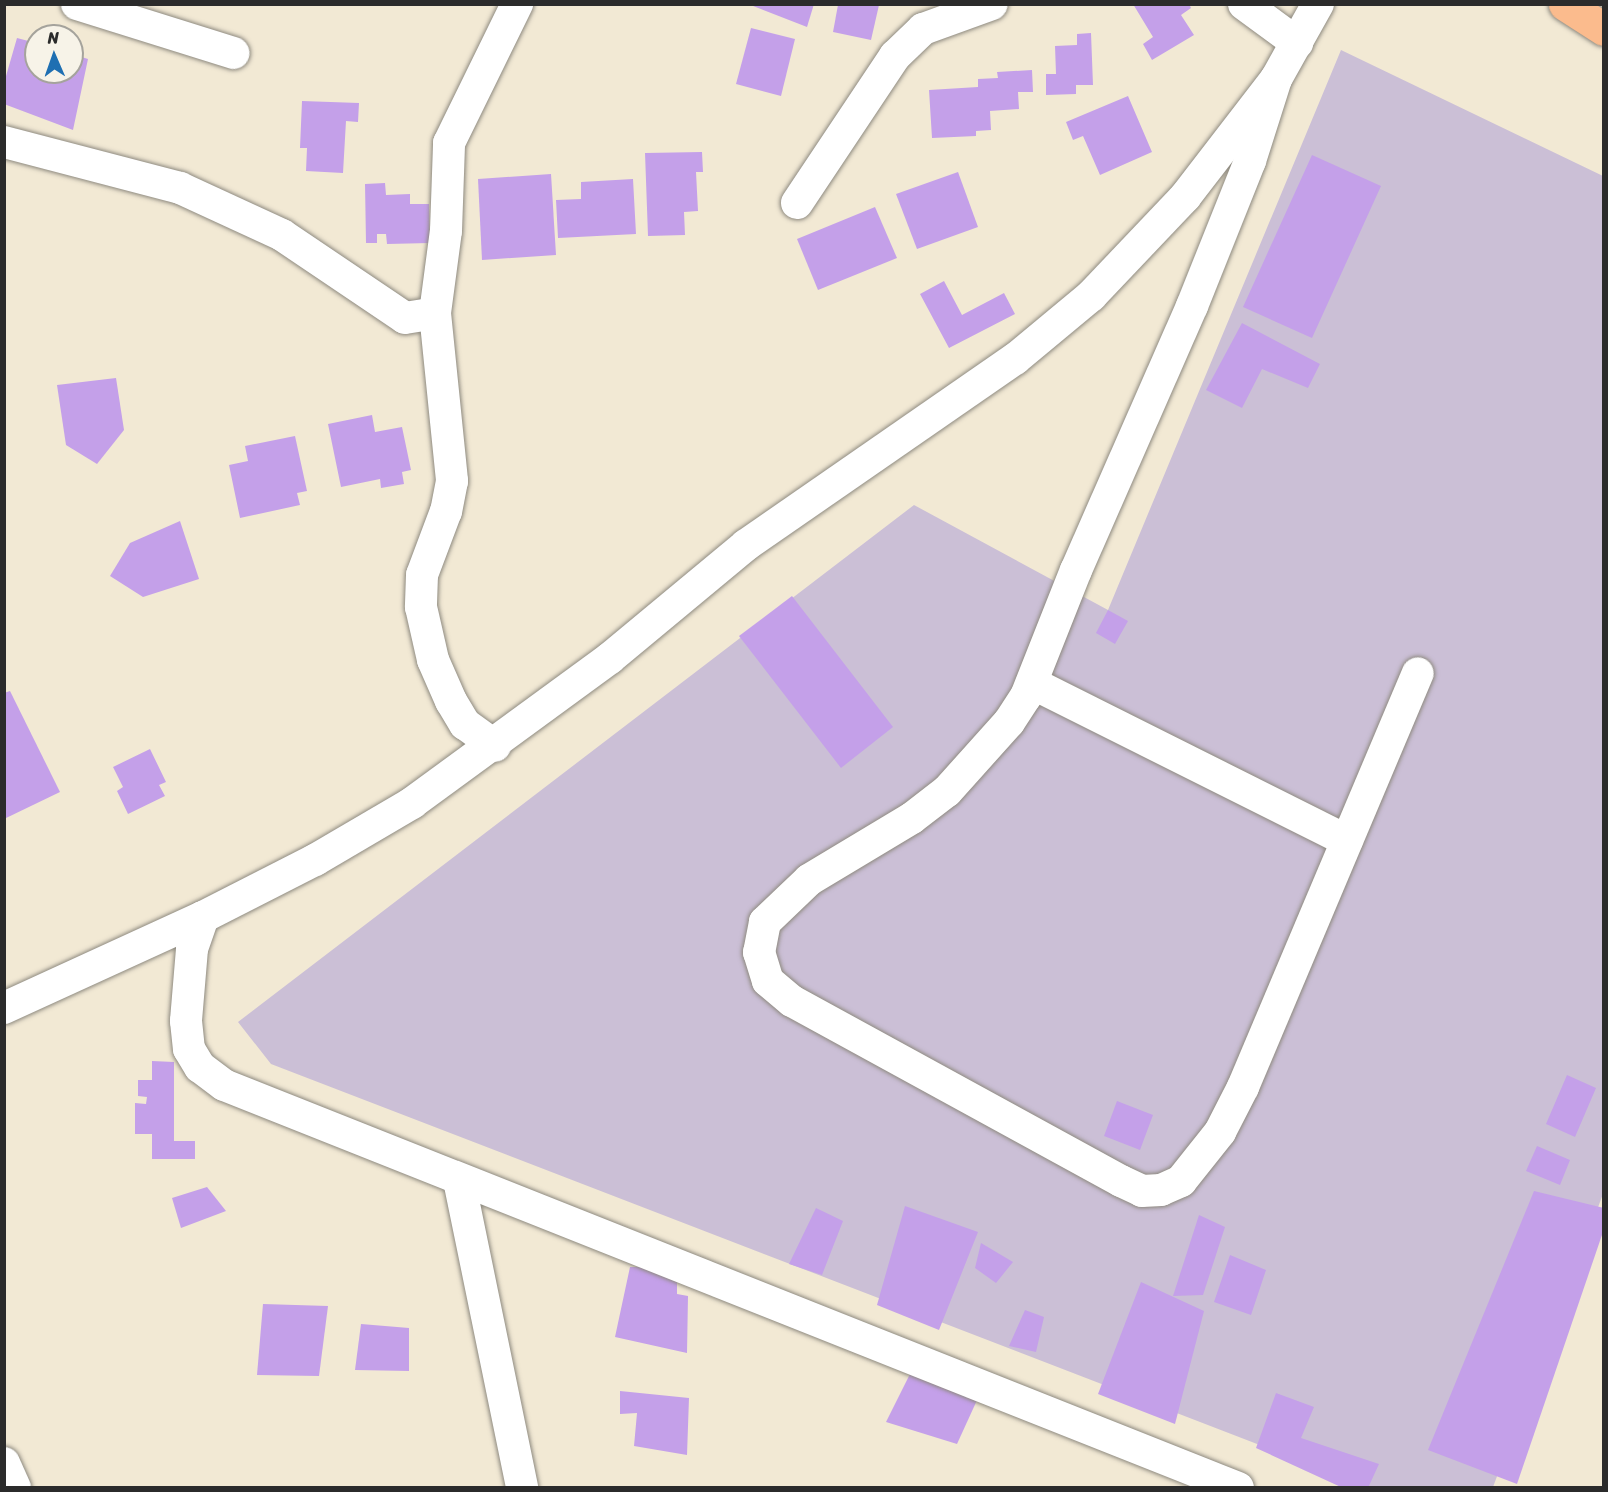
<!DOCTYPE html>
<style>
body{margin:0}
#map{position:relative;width:1608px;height:1492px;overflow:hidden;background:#f2e9d4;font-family:Sriracha,sans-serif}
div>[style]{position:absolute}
.industrial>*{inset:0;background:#cbbfd6}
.building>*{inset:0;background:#c4a0e9}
.roads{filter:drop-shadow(0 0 2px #8e8a80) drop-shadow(0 0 2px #8e8a80)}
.minor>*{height:32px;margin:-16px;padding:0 16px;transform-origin:16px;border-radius:16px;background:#fff}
.major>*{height:33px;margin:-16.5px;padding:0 16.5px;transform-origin:16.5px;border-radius:16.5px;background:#fbbb8d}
span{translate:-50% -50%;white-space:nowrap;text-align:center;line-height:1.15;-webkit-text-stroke:4.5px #f7f3e8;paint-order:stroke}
.frame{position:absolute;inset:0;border:6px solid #2b2b2b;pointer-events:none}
.north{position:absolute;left:24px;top:24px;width:60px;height:60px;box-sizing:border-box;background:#f7f3e8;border:2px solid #a5a39c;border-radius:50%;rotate:358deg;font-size:16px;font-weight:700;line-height:24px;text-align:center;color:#2b2b2b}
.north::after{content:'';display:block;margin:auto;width:21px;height:27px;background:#1f6fb2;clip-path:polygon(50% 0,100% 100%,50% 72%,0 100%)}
</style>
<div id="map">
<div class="industrial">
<div style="clip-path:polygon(1341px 50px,1603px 176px,1603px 1194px,1493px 1487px,1369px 1487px,271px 1064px,238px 1022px,914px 505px,1108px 610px)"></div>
</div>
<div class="building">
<div style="clip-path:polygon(748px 4px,814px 4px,807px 27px)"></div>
<div style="clip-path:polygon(1133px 4px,1189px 4px,1191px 8px,1181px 15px,1194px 35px,1152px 60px,1143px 44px,1153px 37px)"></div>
<div style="clip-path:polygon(838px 5px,879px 5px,871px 40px,833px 32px)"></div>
<div style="clip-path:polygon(751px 28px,795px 39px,781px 96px,736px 84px)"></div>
<div style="clip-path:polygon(1091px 33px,1093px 85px,1076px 85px,1076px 94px,1046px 95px,1046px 74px,1056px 74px,1055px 46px,1077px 45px,1077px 34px)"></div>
<div style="clip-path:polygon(17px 38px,36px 43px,36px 72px,72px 72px,72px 54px,88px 59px,73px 130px,4px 104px,4px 83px)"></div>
<div style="clip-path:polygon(1032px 70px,1033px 92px,1018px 92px,1019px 109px,990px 111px,991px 130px,976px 131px,976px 136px,932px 138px,929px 90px,978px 87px,978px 79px,998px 78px,997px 72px)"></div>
<div style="clip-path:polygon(1128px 96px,1152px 152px,1100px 175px,1083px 136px,1073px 140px,1066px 122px)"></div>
<div style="clip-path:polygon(302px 101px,359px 103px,358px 122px,346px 121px,343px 173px,306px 171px,307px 148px,300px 148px)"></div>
<div style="clip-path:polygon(702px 152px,703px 172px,696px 172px,698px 211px,684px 212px,685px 235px,648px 236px,645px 153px)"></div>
<div style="clip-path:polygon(1312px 155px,1381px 186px,1312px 338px,1243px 307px)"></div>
<div style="clip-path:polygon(958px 172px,978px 227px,917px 249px,896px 194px)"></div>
<div style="clip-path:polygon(551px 174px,556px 255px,482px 260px,478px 179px)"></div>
<div style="clip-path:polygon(633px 179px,636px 234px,558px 238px,556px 200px,581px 199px,581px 182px)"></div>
<div style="clip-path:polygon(385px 183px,386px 195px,410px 194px,410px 204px,429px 204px,430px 243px,387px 244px,386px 234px,377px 234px,377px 243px,366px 243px,365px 184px)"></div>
<div style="clip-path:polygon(875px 207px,897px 258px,818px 290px,797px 239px)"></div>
<div style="clip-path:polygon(944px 281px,962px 315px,1004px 293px,1015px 314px,949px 348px,920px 294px)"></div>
<div style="clip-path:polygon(1242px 323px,1320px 364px,1308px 388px,1262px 369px,1242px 408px,1206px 390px)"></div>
<div style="clip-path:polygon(116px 378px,124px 430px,97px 464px,66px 445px,57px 385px)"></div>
<div style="clip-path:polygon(372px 415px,375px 432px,402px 427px,411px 470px,402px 472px,404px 484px,381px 488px,380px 479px,341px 487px,328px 424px)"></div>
<div style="clip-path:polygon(295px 436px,307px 491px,297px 493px,300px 505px,240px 518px,229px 465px,248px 461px,245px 446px)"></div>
<div style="clip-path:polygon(180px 521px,199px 579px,143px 597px,110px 576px,130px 543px)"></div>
<div style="clip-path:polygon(792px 596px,893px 727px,841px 768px,739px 636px)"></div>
<div style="clip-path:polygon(1108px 610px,1128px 621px,1115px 644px,1096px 633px)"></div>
<div style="clip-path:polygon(10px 691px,60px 792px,4px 819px,4px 693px)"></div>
<div style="clip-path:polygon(150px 749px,166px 782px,159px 785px,165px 796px,128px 814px,117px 791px,123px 787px,113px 767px)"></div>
<div style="clip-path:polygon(152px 1061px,174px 1062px,174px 1141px,195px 1141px,195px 1159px,152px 1159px,152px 1134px,135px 1134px,135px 1103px,146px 1104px,147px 1097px,138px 1096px,138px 1080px,152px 1080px)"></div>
<div style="clip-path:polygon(1567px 1075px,1596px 1088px,1575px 1137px,1546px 1124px)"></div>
<div style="clip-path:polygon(1117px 1101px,1153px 1115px,1140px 1150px,1104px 1136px)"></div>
<div style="clip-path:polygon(1537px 1146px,1570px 1160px,1560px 1185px,1526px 1171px)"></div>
<div style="clip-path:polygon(207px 1187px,226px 1211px,181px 1228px,172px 1198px)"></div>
<div style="clip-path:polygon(1534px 1191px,1604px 1208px,1604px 1229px,1517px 1484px,1428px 1450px)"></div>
<div style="clip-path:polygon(905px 1206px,978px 1232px,939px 1330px,877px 1305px)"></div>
<div style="clip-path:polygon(816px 1208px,843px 1221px,822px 1275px,789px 1264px)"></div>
<div style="clip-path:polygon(1199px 1215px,1225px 1227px,1203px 1295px,1173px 1296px)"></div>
<div style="clip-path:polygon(981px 1243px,1013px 1262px,996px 1283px,975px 1268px)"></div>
<div style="clip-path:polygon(1230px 1255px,1266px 1270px,1251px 1315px,1214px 1302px)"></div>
<div style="clip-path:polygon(630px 1267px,677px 1267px,677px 1294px,688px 1296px,687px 1353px,615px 1337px)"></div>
<div style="clip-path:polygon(1141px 1282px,1204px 1311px,1175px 1424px,1098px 1394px)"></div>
<div style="clip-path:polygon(263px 1304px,328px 1306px,319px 1376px,257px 1375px)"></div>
<div style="clip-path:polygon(1025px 1310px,1044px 1317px,1036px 1352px,1009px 1346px)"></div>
<div style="clip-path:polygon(361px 1324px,409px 1328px,409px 1371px,355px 1370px)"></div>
<div style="clip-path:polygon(912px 1370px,978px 1398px,957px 1444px,886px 1422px)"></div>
<div style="clip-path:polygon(620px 1391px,689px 1398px,687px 1455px,634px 1446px,637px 1413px,620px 1414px)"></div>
<div style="clip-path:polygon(1276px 1393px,1314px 1407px,1301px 1438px,1379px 1464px,1368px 1488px,1343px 1488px,1256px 1448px)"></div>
</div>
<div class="roads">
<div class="minor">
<div style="left:77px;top:4px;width:164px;rotate:17.4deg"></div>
<div style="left:1244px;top:4px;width:66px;rotate:36.3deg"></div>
<div style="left:1276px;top:79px;width:86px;rotate:107.6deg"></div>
<div style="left:1250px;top:161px;width:156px;rotate:111.8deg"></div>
<div style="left:1192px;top:306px;width:288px;rotate:113.7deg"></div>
<div style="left:1076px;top:570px;width:136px;rotate:111.6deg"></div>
<div style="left:1026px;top:696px;width:31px;rotate:123deg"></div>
<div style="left:1009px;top:722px;width:93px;rotate:131.9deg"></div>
<div style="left:947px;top:791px;width:44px;rotate:142.4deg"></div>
<div style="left:912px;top:818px;width:120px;rotate:149deg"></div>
<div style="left:809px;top:880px;width:61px;rotate:136.3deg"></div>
<div style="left:765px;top:922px;width:31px;rotate:101deg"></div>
<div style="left:759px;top:952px;width:30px;rotate:73deg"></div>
<div style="left:768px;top:981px;width:31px;rotate:40deg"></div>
<div style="left:792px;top:1001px;width:375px;rotate:28.7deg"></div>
<div style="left:1121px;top:1181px;width:23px;rotate:25deg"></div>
<div style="left:1142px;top:1191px;width:19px;rotate:-3deg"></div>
<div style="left:1161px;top:1190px;width:22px;rotate:-24deg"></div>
<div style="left:1181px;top:1181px;width:63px;rotate:-51.5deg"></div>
<div style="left:1220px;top:1132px;width:51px;rotate:-62.9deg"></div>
<div style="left:1243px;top:1087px;width:449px;rotate:-67.1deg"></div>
<div style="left:4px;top:142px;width:182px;rotate:14.6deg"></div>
<div style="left:180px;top:188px;width:112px;rotate:24.7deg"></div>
<div style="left:282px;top:235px;width:148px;rotate:34deg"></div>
<div style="left:405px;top:318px;width:30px;rotate:-9deg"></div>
<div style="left:435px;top:313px;width:83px;rotate:-82.4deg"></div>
<div style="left:446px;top:231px;width:88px;rotate:-88deg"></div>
<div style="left:449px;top:143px;width:155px;rotate:-63.9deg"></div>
<div style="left:797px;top:203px;width:177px;rotate:-56.3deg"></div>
<div style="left:895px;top:56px;width:39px;rotate:-44deg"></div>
<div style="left:923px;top:29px;width:73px;rotate:-19.9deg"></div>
<div style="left:435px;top:313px;width:169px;rotate:84.2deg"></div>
<div style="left:452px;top:481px;width:31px;rotate:101deg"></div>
<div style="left:446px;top:511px;width:68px;rotate:110.6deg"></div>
<div style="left:422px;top:575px;width:32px;rotate:92deg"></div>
<div style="left:421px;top:607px;width:54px;rotate:77.2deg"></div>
<div style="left:433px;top:660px;width:45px;rotate:66.3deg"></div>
<div style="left:451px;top:701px;width:27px;rotate:59deg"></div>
<div style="left:465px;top:724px;width:37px;rotate:36deg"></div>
<div style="left:1032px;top:683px;width:352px;rotate:26.6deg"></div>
<div style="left:203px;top:917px;width:34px;rotate:109deg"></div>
<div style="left:192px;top:949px;width:72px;rotate:94.8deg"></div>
<div style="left:186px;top:1021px;width:28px;rotate:84deg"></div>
<div style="left:189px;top:1049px;width:21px;rotate:59deg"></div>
<div style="left:200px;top:1067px;width:30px;rotate:37deg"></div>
<div style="left:224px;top:1085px;width:1091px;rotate:21.67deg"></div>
<div style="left:4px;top:1008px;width:219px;rotate:-24.6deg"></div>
<div style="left:203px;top:917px;width:126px;rotate:-27deg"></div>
<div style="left:315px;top:860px;width:113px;rotate:-30.4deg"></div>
<div style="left:412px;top:803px;width:245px;rotate:-36.2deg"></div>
<div style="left:610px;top:658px;width:177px;rotate:-39.7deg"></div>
<div style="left:746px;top:545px;width:327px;rotate:-34.7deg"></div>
<div style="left:1015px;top:359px;width:99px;rotate:-39.7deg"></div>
<div style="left:1091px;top:296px;width:137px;rotate:-46.5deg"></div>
<div style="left:1185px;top:197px;width:149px;rotate:-52.4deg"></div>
<div style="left:1276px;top:79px;width:86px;rotate:-60.8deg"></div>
<div style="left:459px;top:1180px;width:314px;rotate:78.4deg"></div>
<div style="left:4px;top:1463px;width:27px;rotate:66deg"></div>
</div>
<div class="major">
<div style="left:1565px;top:4px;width:46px;rotate:32.7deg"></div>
</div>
</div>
<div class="frame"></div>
<div class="north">N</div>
</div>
